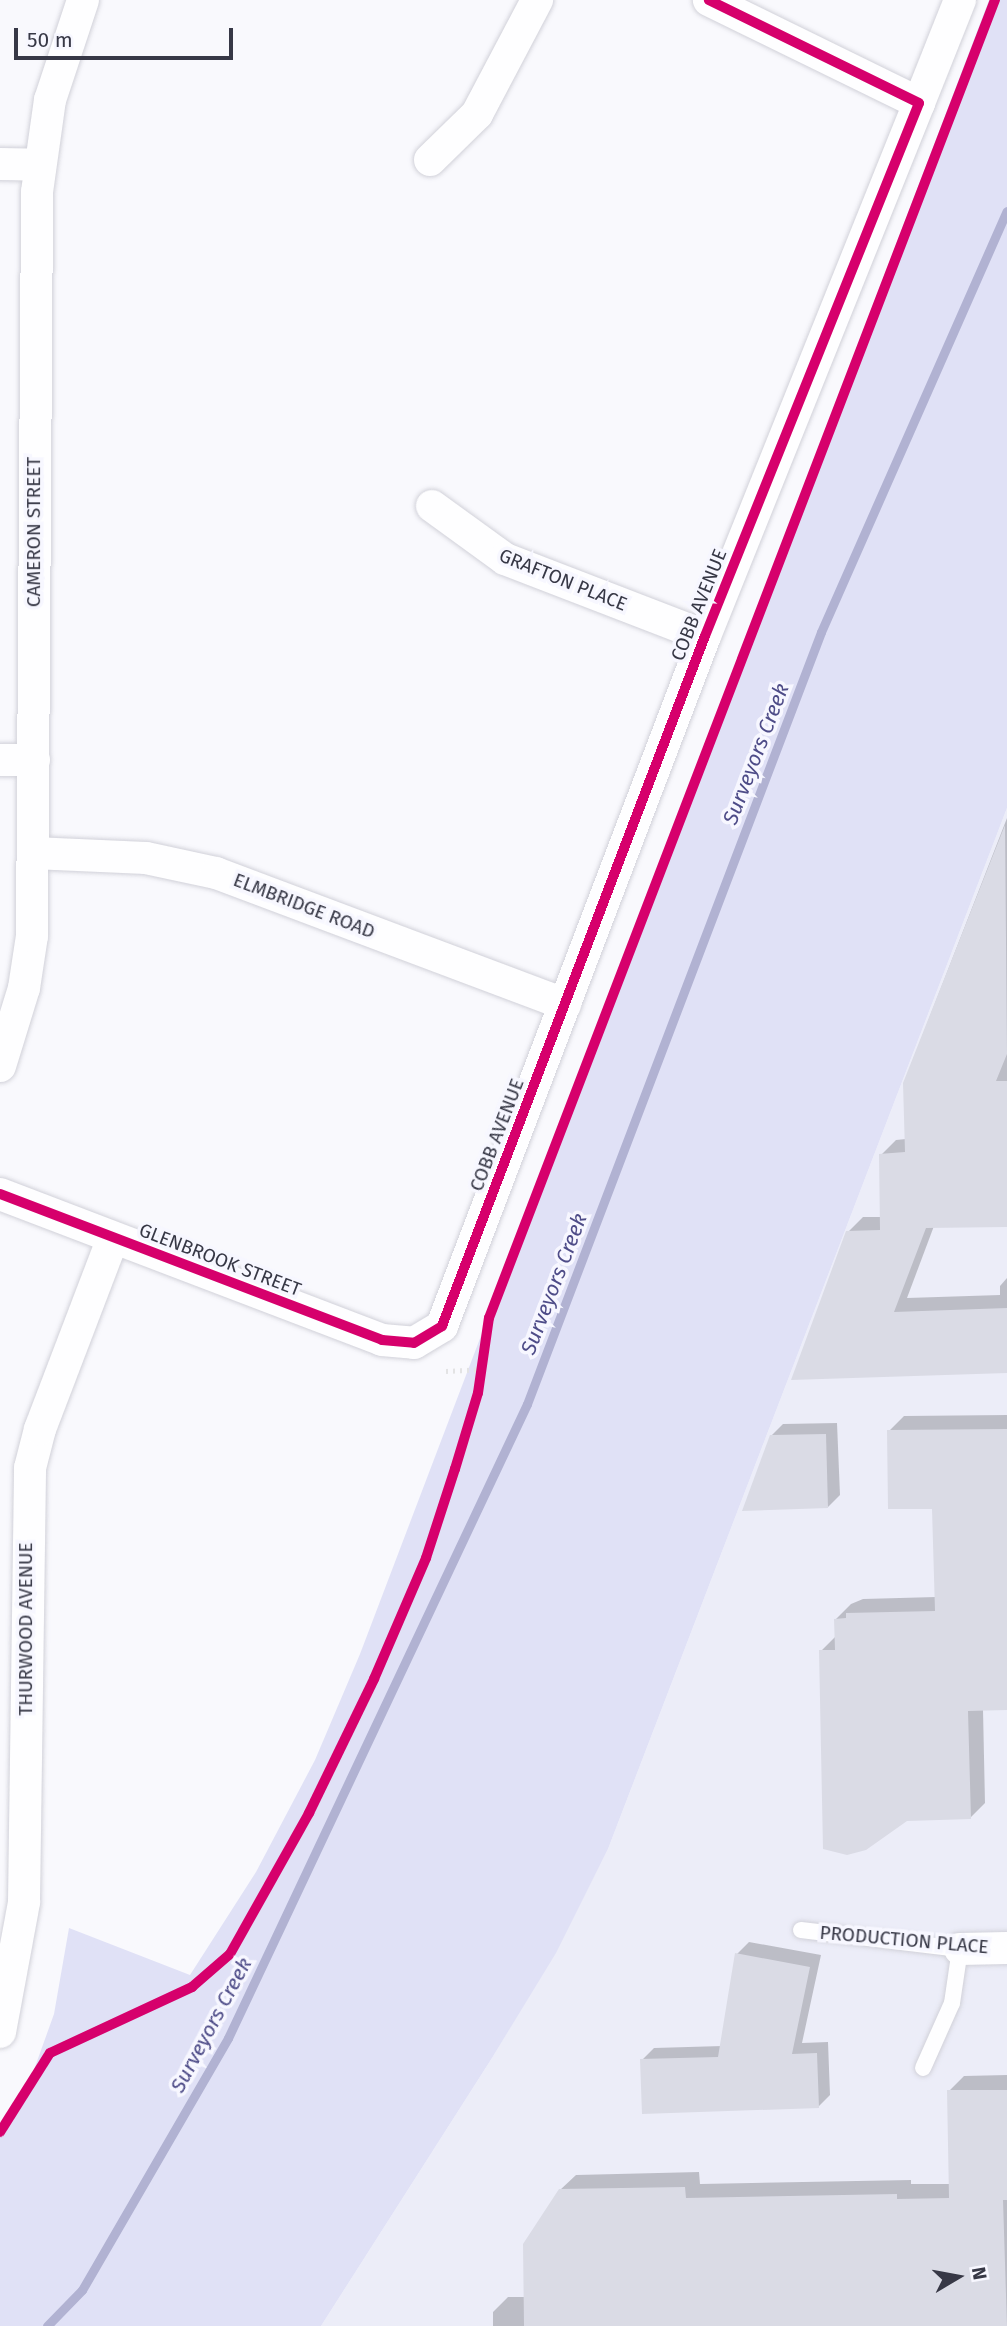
<!DOCTYPE html>
<style>
body{margin:0}
#map{position:relative;width:1007px;height:2326px;overflow:hidden;background:#f9f9fd;font-family:"Fira Sans",sans-serif}
div>[style]{position:absolute}
.built>*{inset:0;background:#ecedf8}
.green>*{inset:0;background:#e0e1f6}
.shadow>*{inset:0;background:#0003}
.stream>*{height:9px;margin:-4.5px;padding:0 4.5px;transform-origin:4.5px;border-radius:4.5px;background:#b1b2d2}
.building>*{inset:0;background:#dadbe5}
.path>*{height:4.5px;margin-top:-2.25px;transform-origin:0;background:repeating-linear-gradient(90deg,#e3e3e4 0 2px,transparent 0 7px)}
.roads{filter:drop-shadow(0 0 2px #d1d1d9) drop-shadow(0 0 2px #d1d1d9)}
.service>*{height:16px;margin:-8px;padding:0 8px;transform-origin:8px;border-radius:8px;background:#fefeff}
.minor>*{height:32px;margin:-16px;padding:0 16px;transform-origin:16px;border-radius:16px;background:#fefeff}
.cycleway>*{height:10px;margin:-5px;padding:0 5px;transform-origin:5px;border-radius:5px;background:#d6006c}
span{translate:-50% -50%;white-space:nowrap;text-align:center;line-height:1.15;-webkit-text-stroke:7px #f7f7ff;paint-order:stroke}
.street-label{font-size:19px;color:#373846}
.water-label{font-size:21px;color:#4e4c88;font-style:italic}
.north{position:absolute;left:923px;top:2242px;width:70px;height:70px;-webkit-text-stroke:5px #f7f7ff;paint-order:stroke;rotate:80deg;font-size:19px;font-weight:700;line-height:28px;text-align:center;color:#373846}
.north::after{content:'';display:block;margin:auto;width:24px;height:32px;background:#373846;clip-path:polygon(50% 0,100% 100%,50% 72%,0 100%)}
.scale{position:absolute;left:14px;top:28px;width:219px;height:32px;box-sizing:border-box;border:4px solid #373846;border-top:0;padding-left:9px;font-size:21px;line-height:24px;white-space:nowrap;color:#373846;-webkit-text-stroke:5px #f7f7ff;paint-order:stroke}
</style>
<div id="map">
<div class="built">
<div style="clip-path:polygon(1007px 808px,1007px 2326px,321px 2326px,492px 2058px,555px 1953px,608px 1849px)"></div>
</div>
<div class="green">
<div style="clip-path:polygon(989px 0,1007px 0,1007px 808px,608px 1849px,556px 1953px,492px 2058px,321px 2326px,0 2326px,0 2135px,22px 2103px,54px 2014px,69px 1928px,190px 1975px,256px 1872px,315px 1760px,360px 1654px)"></div>
</div>
<div class="shadow">
<div style="clip-path:polygon(1007px 818px,1007px 1225px,934px 1226px,907px 1298px,1000px 1295px,1000px 1286px,1007px 1278px,1007px 1372px,793px 1378px,848px 1232px,863px 1217px,881px 1217px,881px 1155px,896px 1140px,906px 1139px,904px 1083px)"></div>
<div style="clip-path:polygon(1007px 1415px,1007px 1708px,983px 1709px,985px 1803px,970px 1818px,907px 1819px,821px 1651px,836px 1636px,836px 1619px,851px 1604px,863px 1599px,936px 1597px,934px 1507px,889px 1431px,904px 1416px)"></div>
<div style="clip-path:polygon(837px 1423px,840px 1495px,828px 1507px,771px 1436px,783px 1424px)"></div>
<div style="clip-path:polygon(749px 1942px,821px 1955px,802px 2043px,828px 2042px,830px 2095px,818px 2107px,642px 2060px,654px 2048px,722px 2046px,737px 1954px)"></div>
<div style="clip-path:polygon(1007px 2068px,1007px 2326px,493px 2326px,493px 2312px,508px 2297px,526px 2297px,560px 2190px,576px 2175px,699px 2172px,700px 2184px,911px 2180px,911px 2184px,951px 2184px,949px 2091px,964px 2076px,1007px 2075px)"></div>
</div>
<div class="stream">
<div style="left:47px;top:2326px;width:50px;rotate:-45.8deg"></div>
<div style="left:82px;top:2290px;width:291px;rotate:-59.9deg"></div>
<div style="left:228px;top:2038px;width:701px;rotate:-64.75deg"></div>
<div style="left:527px;top:1404px;width:826px;rotate:-69.15deg"></div>
<div style="left:821px;top:632px;width:460px;rotate:-66.2deg"></div>
</div>
<div class="building">
<div style="clip-path:polygon(1005px 825px,1007px 1054px,996px 1081px,1007px 1081px,1007px 1227px,926px 1228px,894px 1312px,1007px 1308px,1007px 1373px,791px 1380px,846px 1231px,880px 1230px,879px 1154px,905px 1152px,903px 1083px)"></div>
<div style="clip-path:polygon(1007px 1429px,1007px 1710px,968px 1711px,971px 1819px,907px 1821px,866px 1850px,847px 1855px,823px 1849px,819px 1650px,835px 1650px,834px 1619px,846px 1618px,846px 1613px,935px 1611px,932px 1509px,888px 1509px,887px 1430px)"></div>
<div style="clip-path:polygon(826px 1434px,828px 1508px,742px 1511px,770px 1435px)"></div>
<div style="clip-path:polygon(735px 1953px,810px 1967px,792px 2054px,817px 2053px,819px 2108px,642px 2114px,640px 2059px,718px 2057px)"></div>
<div style="clip-path:polygon(947px 2090px,1007px 2090px,1007px 2200px,1003px 2200px,1007px 2326px,524px 2326px,523px 2244px,559px 2189px,685px 2187px,686px 2198px,897px 2194px,897px 2199px,949px 2198px)"></div>
</div>
<div class="path">
<div style="left:446px;top:1371px;width:35px;rotate:-3deg"></div>
</div>
<div class="roads">
<div class="service">
<div style="left:801px;top:1930px;width:160px;rotate:6.8deg"></div>
<div style="left:960px;top:1949px;width:55px;rotate:98.4deg"></div>
<div style="left:952px;top:2003px;width:71px;rotate:114deg"></div>
</div>
<div class="minor">
<div style="left:919px;top:103px;width:111px;rotate:-68.3deg"></div>
<div style="left:430px;top:160px;width:66px;rotate:-44.4deg"></div>
<div style="left:477px;top:114px;width:129px;rotate:-62.2deg"></div>
<div style="left:0;top:164px;width:39px;rotate:1deg"></div>
<div style="left:432px;top:506px;width:90px;rotate:36deg"></div>
<div style="left:505px;top:559px;width:214px;rotate:21.1deg"></div>
<div style="left:0;top:760px;width:34px"></div>
<div style="left:33px;top:853px;width:113px;rotate:2.5deg"></div>
<div style="left:146px;top:858px;width:72px;rotate:12.1deg"></div>
<div style="left:216px;top:873px;width:373px;rotate:20.6deg"></div>
<div style="left:0;top:1066px;width:82px;rotate:-72.9deg"></div>
<div style="left:24px;top:988px;width:53px;rotate:-81.3deg"></div>
<div style="left:32px;top:936px;width:744px;rotate:-89.61deg"></div>
<div style="left:37px;top:192px;width:93px;rotate:-82deg"></div>
<div style="left:50px;top:100px;width:105px;rotate:-71.7deg"></div>
<div style="left:0;top:1194px;width:409px;rotate:20.9deg"></div>
<div style="left:382px;top:1340px;width:32px;rotate:5deg"></div>
<div style="left:414px;top:1343px;width:33px;rotate:-31deg"></div>
<div style="left:442px;top:1326px;width:738px;rotate:-69.14deg"></div>
<div style="left:705px;top:636px;width:574px;rotate:-68.12deg"></div>
<div style="left:919px;top:103px;width:234px;rotate:-153.9deg"></div>
<div style="left:960px;top:1949px;width:47px;rotate:-1.2deg"></div>
<div style="left:0;top:2032px;width:132px;rotate:-79.5deg"></div>
<div style="left:24px;top:1902px;width:434px;rotate:-89.2deg"></div>
<div style="left:30px;top:1468px;width:40px;rotate:-75.6deg"></div>
<div style="left:40px;top:1429px;width:204px;rotate:-69.1deg"></div>
</div>
</div>
<div class="cycleway">
<div style="left:0;top:1194px;width:409px;rotate:20.9deg"></div>
<div style="left:382px;top:1340px;width:32px;rotate:5deg"></div>
<div style="left:414px;top:1343px;width:33px;rotate:-31deg"></div>
<div style="left:442px;top:1326px;width:738px;rotate:-69.14deg"></div>
<div style="left:705px;top:636px;width:574px;rotate:-68.12deg"></div>
<div style="left:919px;top:103px;width:234px;rotate:-153.9deg"></div>
<div style="left:0;top:2132px;width:93px;rotate:-57.7deg"></div>
<div style="left:50px;top:2053px;width:157px;rotate:-24.9deg"></div>
<div style="left:192px;top:1987px;width:50px;rotate:-41deg"></div>
<div style="left:230px;top:1954px;width:162px;rotate:-60.7deg"></div>
<div style="left:309px;top:1813px;width:149px;rotate:-64.1deg"></div>
<div style="left:374px;top:1679px;width:132px;rotate:-66.7deg"></div>
<div style="left:426px;top:1558px;width:94px;rotate:-72deg"></div>
<div style="left:455px;top:1469px;width:79px;rotate:-73.2deg"></div>
<div style="left:478px;top:1393px;width:76px;rotate:-81.7deg"></div>
<div style="left:489px;top:1318px;width:1412px;rotate:-69deg"></div>
</div>
<div class="street-label">
<span style="left:34px;top:532px;rotate:-90deg">CAMERON STREET</span>
<span style="left:563px;top:580px;rotate:22deg">GRAFTON PLACE</span>
<span style="left:699px;top:605px;rotate:-68deg">COBB AVENUE</span>
<span style="left:304px;top:906px;rotate:21deg">ELMBRIDGE ROAD</span>
<span style="left:497px;top:1135px;rotate:-69deg">COBB AVENUE</span>
<span style="left:220px;top:1260px;rotate:21deg">GLENBROOK STREET</span>
<span style="left:26px;top:1629px;rotate:-90deg">THURWOOD AVENUE</span>
<span style="left:904px;top:1940px;rotate:5deg">PRODUCTION PLACE</span>
</div>
<div class="water-label">
<span style="left:756px;top:754px;rotate:-69deg">Surveyors Creek</span>
<span style="left:554px;top:1284px;rotate:-69deg">Surveyors Creek</span>
<span style="left:211px;top:2025px;rotate:-62deg">Surveyors Creek</span>
</div>
<div class="north">N</div>
<div class="scale">50 m</div>
</div>
